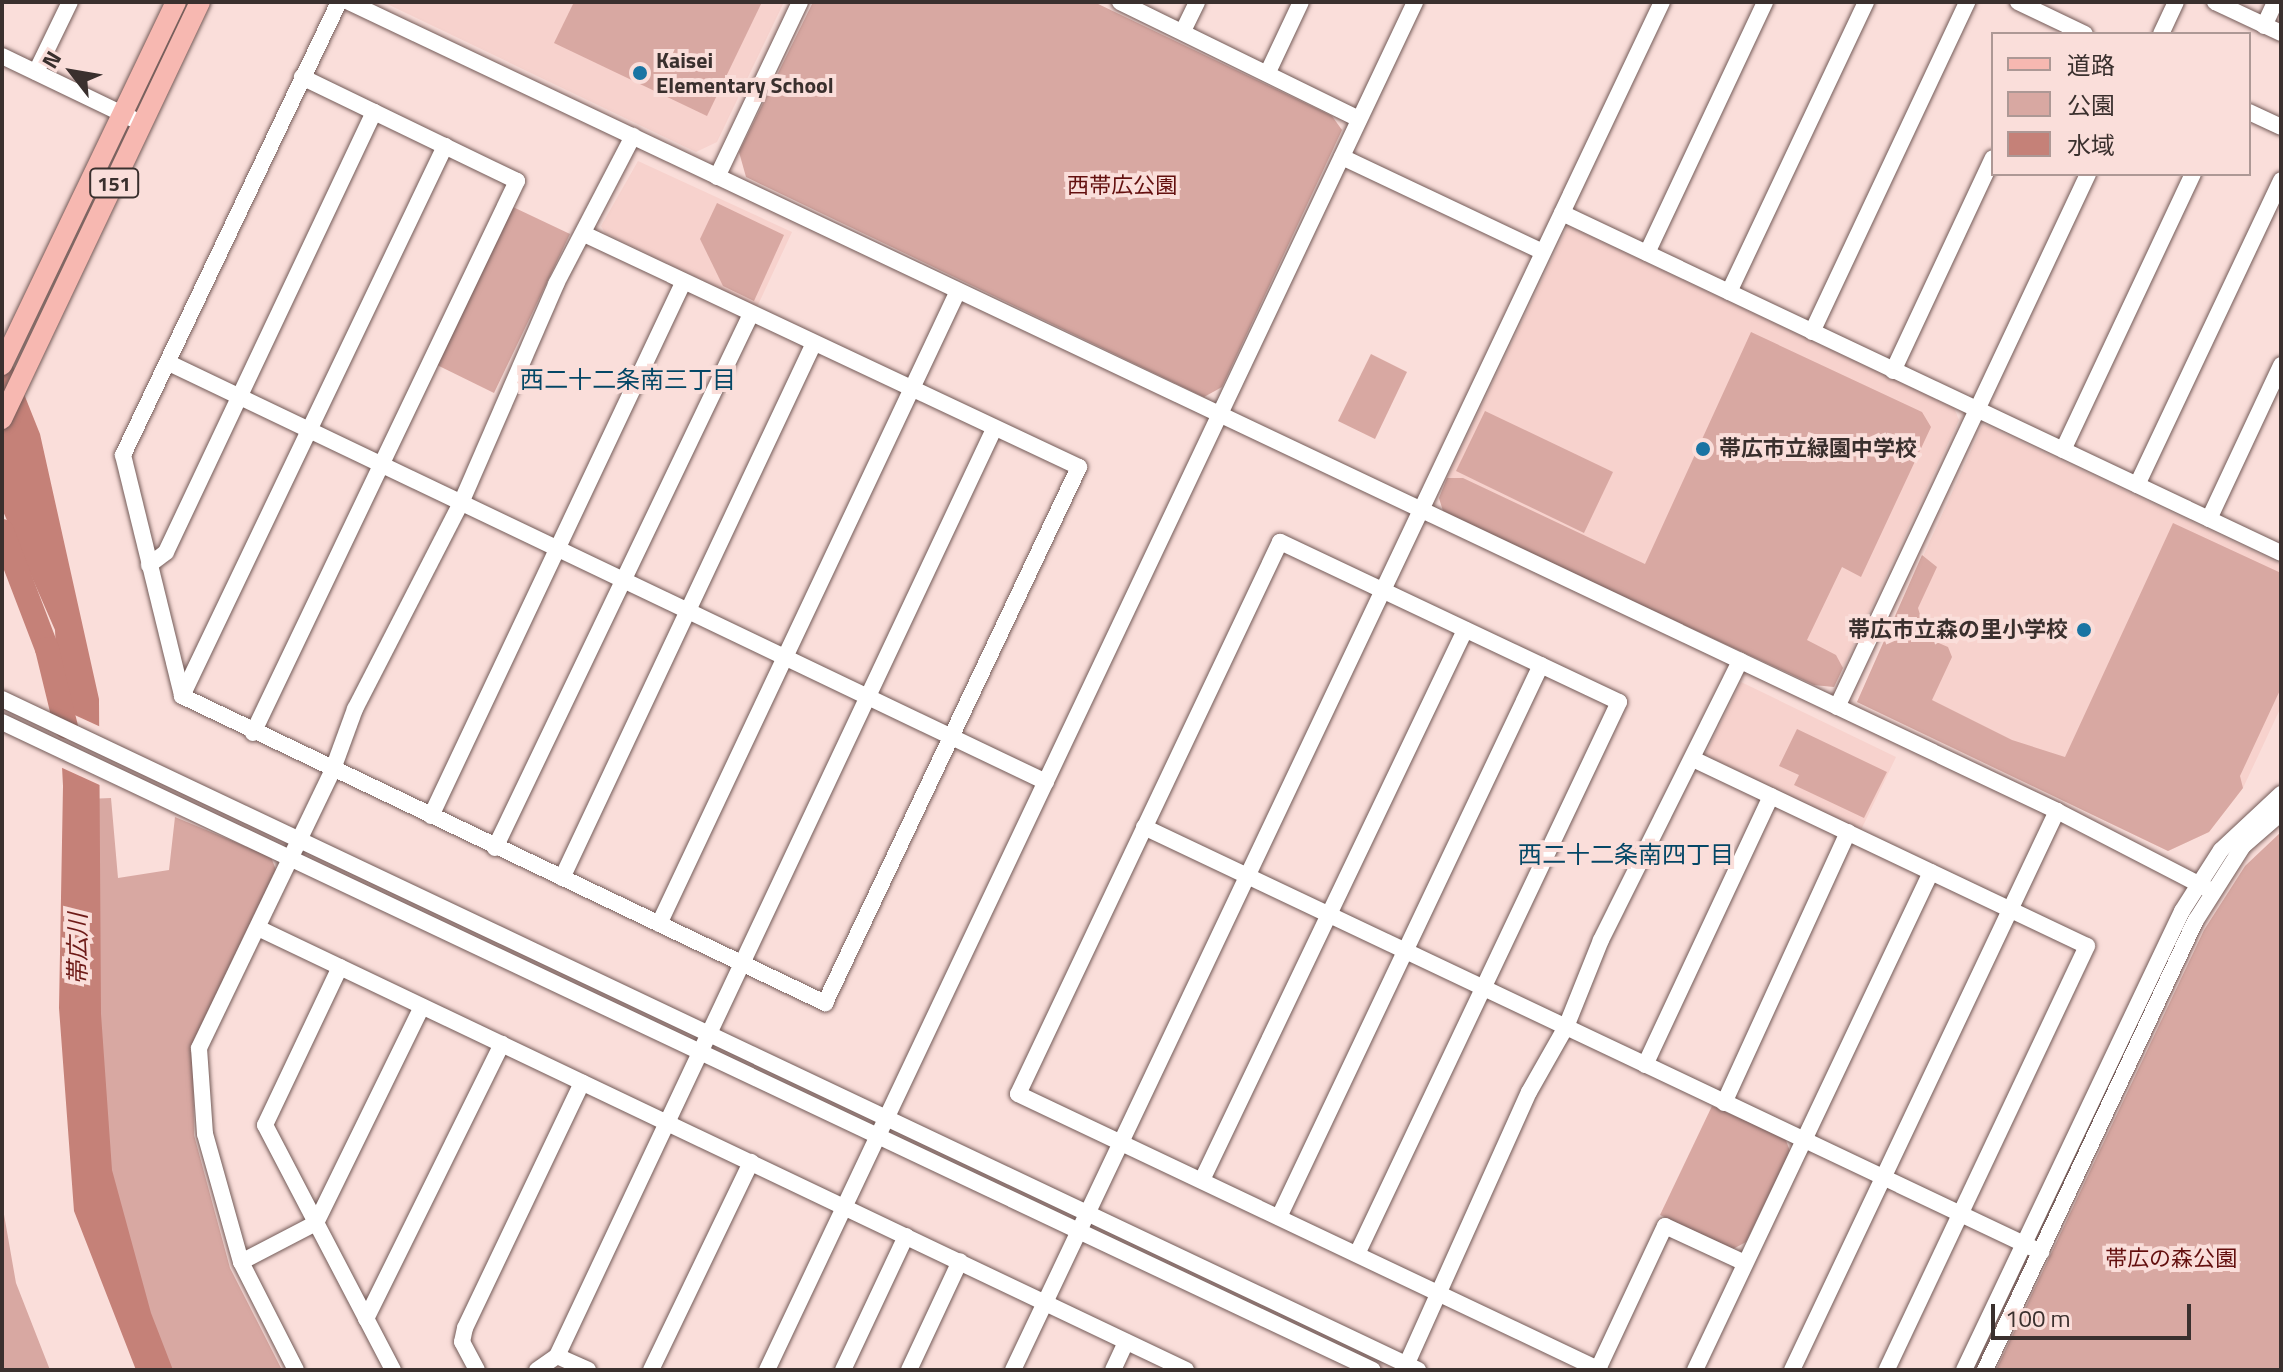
<!DOCTYPE html>
<meta charset="utf-8">
<style>
body{margin:0}
#map{position:relative;width:2283px;height:1372px;overflow:hidden;background:#fadeda;font-family:"Titillium Web","Noto Sans JP",sans-serif}
div>[style]{position:absolute}
.built>*{inset:0;background:#f7d2cd}
.green>*{inset:0;background:#d8a8a2}
.water>*{inset:0;background:#c58178}
.pier>*{inset:0;background:#fadeda}
.river>*{height:24px;margin:-12px;padding:0 12px;transform-origin:12px;border-radius:12px;background:#c58178}
.roads{filter:drop-shadow(0 0 2px #735b58) drop-shadow(0 0 2px #735b58)}
.minor>*{height:16px;margin:-8px;padding:0 8px;transform-origin:8px;border-radius:8px;background:#fff}
.major>*{height:20px;margin:-10px;padding:0 10px;transform-origin:10px;border-radius:10px;background:#f7b8b1}
.dots>*{width:22px;height:22px;translate:-50% -50%;box-sizing:border-box;border:4px solid #fadeda;border-radius:50%}
span{translate:-50% -50%;white-space:nowrap;text-align:center;line-height:1.15;-webkit-text-stroke:8px #fadeda;paint-order:stroke}
.shield-label span{padding:2px 6px;background:#fadeda;border:2px solid;border-radius:6px;-webkit-text-stroke-width:0}
.shield-label{font-size:20px;color:#3a302e;font-weight:700}
.poi-label{font-size:22px;color:#3a302e;font-weight:700}
.left{translate:0 -50%;text-align:left}
.right{translate:-100% -50%;text-align:right}
.park-label{font-size:22px;color:#630f0e}
.neighbourhood-label{font-size:24px;color:#044766}
.water-label{font-size:24px;color:#6d1a17;font-style:italic}
.frame{position:absolute;inset:0;border:4px solid #3a302e;pointer-events:none}
.legend{position:absolute;left:1991px;top:32px;width:260px;height:144px;box-sizing:border-box;background:#fadeda;border:2px solid #ad9895;margin:0;padding:10px 14px;list-style:none;font-size:24px;color:#3a302e}
.legend li{display:flex;align-items:center;gap:16px;height:40px}
.legend b{width:40px;border:2px solid #ad9895}
.north{position:absolute;left:32px;top:32px;width:80px;height:80px;-webkit-text-stroke:6px #fadeda;paint-order:stroke;rotate:301deg;font-size:22px;font-weight:700;line-height:32px;text-align:center;color:#3a302e}
.north::after{content:'';display:block;margin:auto;width:28px;height:36px;background:#3a302e;clip-path:polygon(50% 0,100% 100%,50% 72%,0 100%)}
.scale{position:absolute;left:1991px;top:1304px;width:200px;height:36px;box-sizing:border-box;border:4px solid #3a302e;border-top:0;padding-left:10px;font-size:24px;line-height:28px;white-space:nowrap;color:#3a302e;-webkit-text-stroke:6px #fadeda;paint-order:stroke}
</style>
<div id="map">
<div class="built">
<div style="clip-path:polygon(383px 2px,784px 2px,717px 142px,696px 152px)"></div>
<div style="clip-path:polygon(638px 161px,792px 232px,757px 307px,605px 233px,601px 226px)"></div>
<div style="clip-path:polygon(1568px 226px,1954px 408px,1959px 420px,1834px 687px,1814px 685px,1444px 514px,1439px 498px,1447px 478px)"></div>
<div style="clip-path:polygon(1983px 424px,2281px 564px,2281px 707px,2243px 788px,2209px 832px,2168px 851px,1857px 702px)"></div>
<div style="clip-path:polygon(1741px 682px,1896px 757px,1861px 830px,1705px 755px)"></div>
</div>
<div class="green">
<div style="clip-path:polygon(574px 2px,762px 2px,707px 116px,554px 43px)"></div>
<div style="clip-path:polygon(813px 2px,1094px 2px,1332px 116px,1342px 130px,1222px 387px,1204px 397px,746px 177px,739px 152px)"></div>
<div style="clip-path:polygon(717px 203px,784px 235px,754px 301px,723px 286px,700px 239px)"></div>
<div style="clip-path:polygon(513px 207px,570px 234px,494px 393px,437px 365px)"></div>
<div style="clip-path:polygon(1751px 332px,1922px 412px,1931px 427px,1861px 577px,1842px 567px,1807px 640px,1836px 655px,1843px 668px,1834px 687px,1814px 685px,1444px 514px,1439px 498px,1447px 478px,1463px 478px,1645px 564px)"></div>
<div style="clip-path:polygon(1371px 354px,1407px 372px,1375px 439px,1338px 421px)"></div>
<div style="clip-path:polygon(1485px 411px,1613px 472px,1584px 533px,1456px 471px)"></div>
<div style="clip-path:polygon(2173px 523px,2281px 573px,2281px 688px,2240px 776px,2243px 788px,2209px 832px,2168px 851px,1857px 702px,1922px 555px,1937px 567px,1918px 608px,1927px 638px,1948px 647px,1952px 657px,1932px 700px,2012px 740px,2065px 757px)"></div>
<div style="clip-path:polygon(1797px 729px,1887px 772px,1864px 818px,1794px 785px,1799px 775px,1779px 766px)"></div>
<div style="clip-path:polygon(111px 798px,118px 878px,169px 870px,175px 817px,271px 857px,276px 870px,193px 1045px,194px 1135px,230px 1268px,282px 1370px,163px 1370px,106px 1192px,87px 799px)"></div>
<div style="clip-path:polygon(2281px 832px,2281px 1370px,1996px 1370px,2204px 930px,2245px 866px)"></div>
<div style="clip-path:polygon(1712px 1106px,1785px 1138px,1790px 1151px,1746px 1242px,1733px 1249px,1660px 1215px)"></div>
<div style="clip-path:polygon(2px 1203px,16px 1283px,50px 1370px,2px 1370px)"></div>
</div>
<div class="water">
<div style="clip-path:polygon(2px 339px,40px 434px,99px 699px,101px 1014px,112px 1170px,151px 1313px,173px 1370px,136px 1370px,74px 1211px,59px 1008px,63px 786px,55px 630px,2px 509px)"></div>
</div>
<div class="pier">
<div style="clip-path:polygon(55px 706px,103px 728px,104px 787px,58px 766px)"></div>
</div>
<div class="river">
<div style="left:2px;top:531px;width:126px;rotate:69.1deg"></div>
<div style="left:47px;top:649px;width:80px;rotate:76.3deg"></div>
</div>
<div class="roads">
<div class="minor">
<div style="left:339px;top:2px;width:502px;rotate:115.49deg"></div>
<div style="left:123px;top:455px;width:248px;rotate:76.2deg"></div>
<div style="left:182px;top:696px;width:713px;rotate:25.52deg"></div>
<div style="left:825px;top:1003px;width:593px;rotate:-64.64deg"></div>
<div style="left:1079px;top:467px;width:547px;rotate:-154.79deg"></div>
<div style="left:349px;top:2px;width:1890px;rotate:25.34deg"></div>
<div style="left:2057px;top:811px;width:174px;rotate:27.3deg"></div>
<div style="left:1120px;top:2px;width:266px;rotate:26.1deg"></div>
<div style="left:2018px;top:2px;width:74px;rotate:25.5deg"></div>
<div style="left:2215px;top:2px;width:73px;rotate:25.2deg"></div>
<div style="left:2264px;top:26px;width:26px;rotate:-65deg"></div>
<div style="left:1183px;top:31px;width:32px;rotate:-64deg"></div>
<div style="left:2161px;top:34px;width:35px;rotate:-65deg"></div>
<div style="left:2px;top:56px;width:145px;rotate:25.7deg"></div>
<div style="left:36px;top:72px;width:78px;rotate:-64.1deg"></div>
<div style="left:1268px;top:72px;width:77px;rotate:-64.8deg"></div>
<div style="left:2249px;top:112px;width:35px;rotate:25deg"></div>
<div style="left:1342px;top:157px;width:222px;rotate:25.3deg"></div>
<div style="left:717px;top:177px;width:194px;rotate:-64.6deg"></div>
<div style="left:1562px;top:213px;width:795px;rotate:25.31deg"></div>
<div style="left:1647px;top:253px;width:277px;rotate:-64.8deg"></div>
<div style="left:1729px;top:292px;width:321px;rotate:-64.7deg"></div>
<div style="left:1812px;top:332px;width:365px;rotate:-64.8deg"></div>
<div style="left:169px;top:363px;width:972px;rotate:25.54deg"></div>
<div style="left:1893px;top:371px;width:235px;rotate:-64.9deg"></div>
<div style="left:2063px;top:450px;width:305px;rotate:-64.8deg"></div>
<div style="left:2137px;top:485px;width:337px;rotate:-64.7deg"></div>
<div style="left:2209px;top:519px;width:170px;rotate:-64.9deg"></div>
<div style="left:149px;top:565px;width:21px;rotate:-37deg"></div>
<div style="left:166px;top:552px;width:487px;rotate:-64.7deg"></div>
<div style="left:182px;top:696px;width:610px;rotate:-64.44deg"></div>
<div style="left:2px;top:699px;width:1567px;rotate:25.35deg"></div>
<div style="left:1837px;top:707px;width:589px;rotate:-64.78deg"></div>
<div style="left:2px;top:722px;width:1516px;rotate:25.3deg"></div>
<div style="left:253px;top:733px;width:612px;rotate:-64.44deg"></div>
<div style="left:517px;top:181px;width:239px;rotate:-154.2deg"></div>
<div style="left:1693px;top:759px;width:436px;rotate:25.4deg"></div>
<div style="left:2087px;top:946px;width:469px;rotate:115.3deg"></div>
<div style="left:431px;top:816px;width:590px;rotate:-64.7deg"></div>
<div style="left:1144px;top:827px;width:993px;rotate:25.35deg"></div>
<div style="left:495px;top:848px;width:592px;rotate:-64.39deg"></div>
<div style="left:562px;top:878px;width:591px;rotate:-64.78deg"></div>
<div style="left:659px;top:924px;width:700px;rotate:-64.72deg"></div>
<div style="left:258px;top:928px;width:1028px;rotate:25.47deg"></div>
<div style="left:340px;top:967px;width:175px;rotate:115.4deg"></div>
<div style="left:265px;top:1125px;width:276px;rotate:62.4deg"></div>
<div style="left:1645px;top:1065px;width:297px;rotate:-64.9deg"></div>
<div style="left:1724px;top:1103px;width:298px;rotate:-65.4deg"></div>
<div style="left:1202px;top:1180px;width:610px;rotate:-64.44deg"></div>
<div style="left:1279px;top:1217px;width:611px;rotate:-64.61deg"></div>
<div style="left:1357px;top:1254px;width:611px;rotate:-64.61deg"></div>
<div style="left:1619px;top:702px;width:375px;rotate:-154.7deg"></div>
<div style="left:1280px;top:542px;width:611px;rotate:115.39deg"></div>
<div style="left:1018px;top:1094px;width:644px;rotate:25.37deg"></div>
<div style="left:241px;top:1262px;width:85px;rotate:-27.5deg"></div>
<div style="left:316px;top:1223px;width:241px;rotate:-63.9deg"></div>
<div style="left:366px;top:1319px;width:307px;rotate:-63.7deg"></div>
<div style="left:557px;top:1356px;width:34px;rotate:24deg"></div>
<div style="left:1598px;top:1369px;width:158px;rotate:-64.9deg"></div>
<div style="left:1665px;top:1226px;width:88px;rotate:24.8deg"></div>
<div style="left:296px;top:1370px;width:121px;rotate:-117deg"></div>
<div style="left:241px;top:1262px;width:133px;rotate:-105.7deg"></div>
<div style="left:205px;top:1134px;width:86px;rotate:-94deg"></div>
<div style="left:199px;top:1048px;width:310px;rotate:-64.3deg"></div>
<div style="left:333px;top:769px;width:64px;rotate:-69.9deg"></div>
<div style="left:355px;top:709px;width:232px;rotate:-62.8deg"></div>
<div style="left:461px;top:503px;width:239px;rotate:-66.5deg"></div>
<div style="left:556px;top:284px;width:167px;rotate:-62.5deg"></div>
<div style="left:477px;top:1370px;width:32px;rotate:-118deg"></div>
<div style="left:462px;top:1342px;width:14px;rotate:-78deg"></div>
<div style="left:465px;top:1328px;width:272px;rotate:-64.5deg"></div>
<div style="left:537px;top:1370px;width:24px;rotate:-35deg"></div>
<div style="left:557px;top:1356px;width:1025px;rotate:-64.76deg"></div>
<div style="left:651px;top:1370px;width:231px;rotate:-64.3deg"></div>
<div style="left:767px;top:1370px;width:1514px;rotate:-64.65deg"></div>
<div style="left:843px;top:1370px;width:148px;rotate:-64.8deg"></div>
<div style="left:909px;top:1370px;width:120px;rotate:-64.9deg"></div>
<div style="left:1013px;top:1370px;width:1514px;rotate:-64.62deg"></div>
<div style="left:1113px;top:1370px;width:31px;rotate:-65deg"></div>
<div style="left:1404px;top:1370px;width:305px;rotate:-65.8deg"></div>
<div style="left:1529px;top:1092px;width:75px;rotate:-60.4deg"></div>
<div style="left:1566px;top:1027px;width:94px;rotate:-68.1deg"></div>
<div style="left:1601px;top:940px;width:312px;rotate:-63.5deg"></div>
<div style="left:1695px;top:1370px;width:551px;rotate:-64.64deg"></div>
<div style="left:1792px;top:1370px;width:619px;rotate:-64.64deg"></div>
<div style="left:1964px;top:1370px;width:508px;rotate:-64.59deg"></div>
<div style="left:2182px;top:911px;width:72px;rotate:-57.4deg"></div>
<div style="left:2221px;top:850px;width:82px;rotate:-43deg"></div>
<div style="left:1985px;top:1370px;width:497px;rotate:-64.9deg"></div>
<div style="left:2196px;top:920px;width:88px;rotate:-57.6deg"></div>
<div style="left:2243px;top:846px;width:50px;rotate:-41deg"></div>
</div>
<div class="major">
<div style="left:2px;top:365px;width:403px;rotate:-64.4deg"></div>
<div style="left:2px;top:419px;width:462px;rotate:-64.6deg"></div>
</div>
</div>
<div class="dots">
<div style="left:640px;top:73px;background:#1974a3"></div>
<div style="left:1703px;top:449px;background:#1974a3"></div>
<div style="left:2084px;top:630px;background:#1974a3"></div>
</div>
<div class="shield-label">
<span style="left:114px;top:183px">151</span>
</div>
<div class="poi-label">
<span class="left" style="left:656px;top:73px">Kaisei<br>Elementary School</span>
<span class="left" style="left:1719px;top:449px">帯広市立緑園中学校</span>
<span class="right" style="left:2068px;top:630px">帯広市立森の里小学校</span>
</div>
<div class="park-label">
<span style="left:1122px;top:186px">西帯広公園</span>
<span style="left:2171px;top:1259px">帯広の森公園</span>
</div>
<div class="neighbourhood-label">
<span style="left:628px;top:380px">西二十二条南三丁目</span>
<span style="left:1626px;top:855px">西二十二条南四丁目</span>
</div>
<div class="water-label">
<span style="left:78px;top:949px;rotate:-90deg">帯広川</span>
</div>
<div class="frame"></div>
<ul class="legend">
<li><b style="height:10px;background:#f7b8b1"></b>道路</li>
<li><b style="height:22px;background:#d8a8a2"></b>公園</li>
<li><b style="height:22px;background:#c58178"></b>水域</li>
</ul>
<div class="north">N</div>
<div class="scale">100 m</div>
</div>
